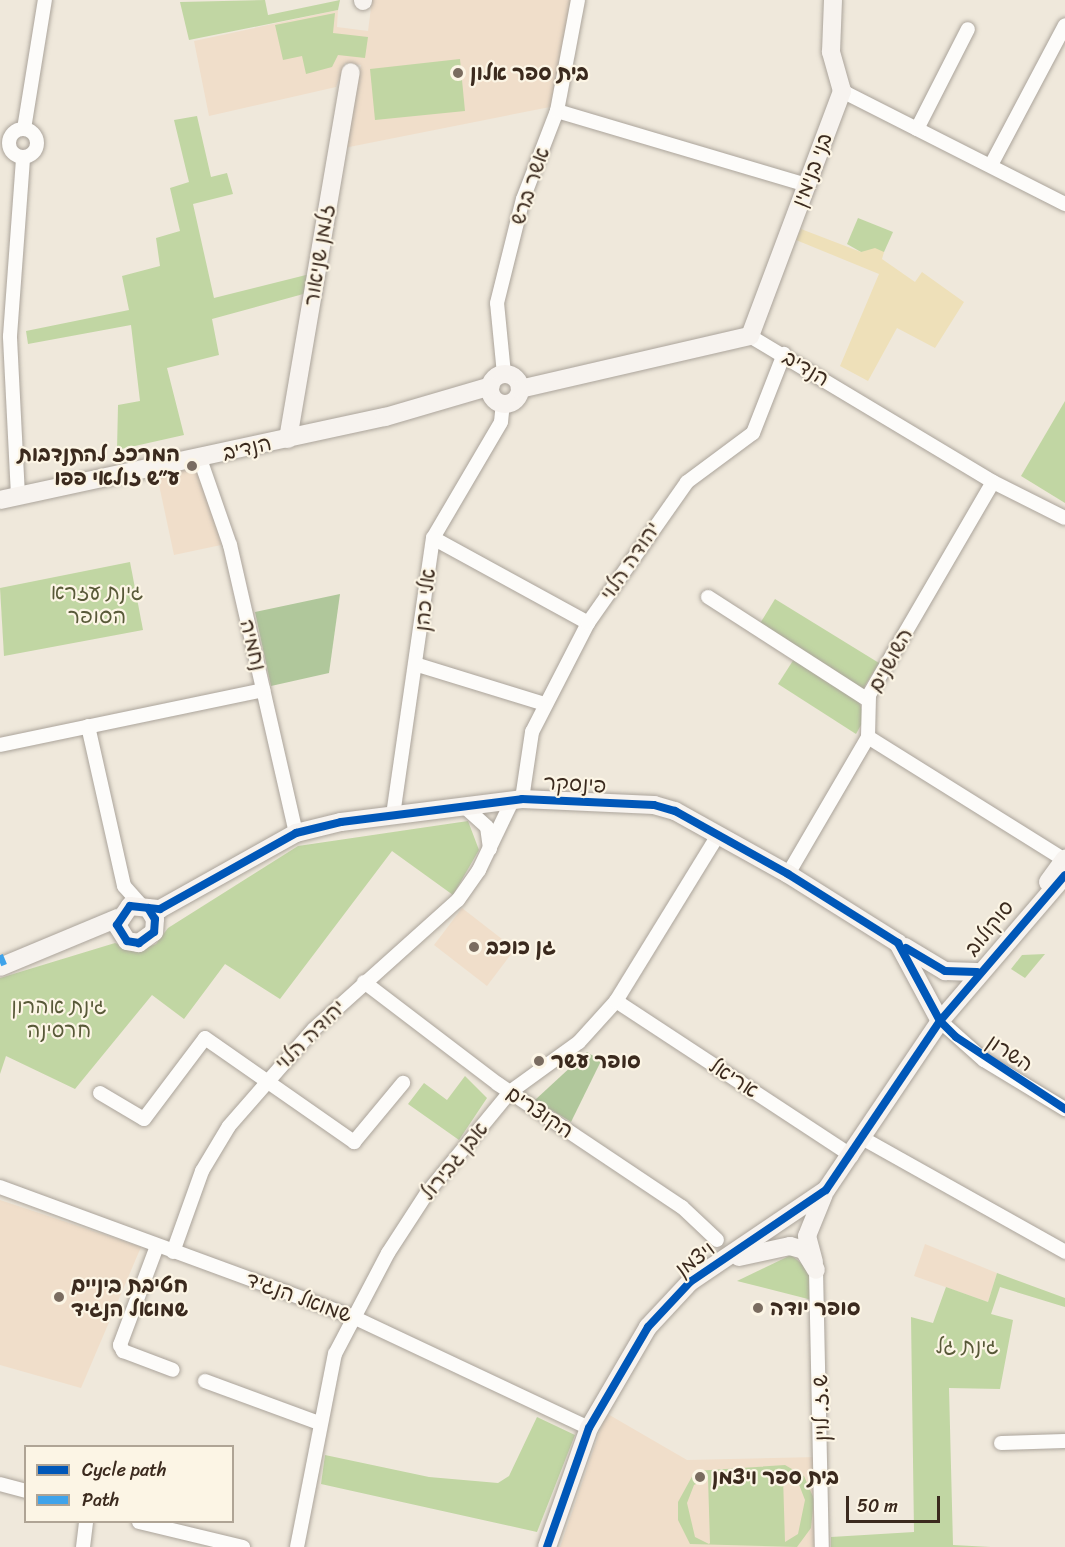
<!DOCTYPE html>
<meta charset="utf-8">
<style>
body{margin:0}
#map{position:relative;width:1065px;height:1547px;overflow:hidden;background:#efe8db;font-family:Sriracha,"Playpen Sans Hebrew",sans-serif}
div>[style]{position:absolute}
.built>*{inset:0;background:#f0deca}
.green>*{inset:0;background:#c1d6a3}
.forest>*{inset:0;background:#b0c79b}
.sand>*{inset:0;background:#eee0b9}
.roads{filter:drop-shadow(0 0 2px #aba49b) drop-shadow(0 0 2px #aba49b)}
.street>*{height:14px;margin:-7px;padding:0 7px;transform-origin:7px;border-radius:7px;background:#fdfcfa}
.street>.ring{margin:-7px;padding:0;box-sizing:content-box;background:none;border:14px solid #fdfcfa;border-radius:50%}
.secondary>*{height:18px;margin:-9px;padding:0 9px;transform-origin:9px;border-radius:9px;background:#f7f3ef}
.secondary>.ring{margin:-9px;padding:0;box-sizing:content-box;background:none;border:18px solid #f7f3ef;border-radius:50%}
.quiet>*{height:6px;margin-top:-3px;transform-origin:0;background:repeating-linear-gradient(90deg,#3fa3ea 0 12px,transparent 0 18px)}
.cycleway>*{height:8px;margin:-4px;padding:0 4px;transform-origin:4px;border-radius:4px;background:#0057b8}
.dots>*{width:16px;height:16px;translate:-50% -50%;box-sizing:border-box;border:3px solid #fcf5e5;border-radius:50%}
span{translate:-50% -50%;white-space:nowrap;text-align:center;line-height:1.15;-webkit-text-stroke:4.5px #fcf5e5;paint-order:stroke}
.poi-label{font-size:21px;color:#3b2a1e;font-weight:700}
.left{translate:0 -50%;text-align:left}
.right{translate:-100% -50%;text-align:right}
.street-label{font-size:21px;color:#3b2a1e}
.park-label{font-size:21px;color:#585938}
.legend{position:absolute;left:24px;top:1445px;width:210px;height:78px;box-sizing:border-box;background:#fcf5e5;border:2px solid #afa495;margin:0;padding:8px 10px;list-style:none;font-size:18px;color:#3b2a1e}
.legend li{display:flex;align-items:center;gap:12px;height:30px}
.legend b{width:30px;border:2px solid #afa495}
.scale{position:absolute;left:846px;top:1496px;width:94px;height:27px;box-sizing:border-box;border:3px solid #3b2a1e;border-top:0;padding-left:8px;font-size:18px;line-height:21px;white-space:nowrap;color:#3b2a1e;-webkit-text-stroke:4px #fcf5e5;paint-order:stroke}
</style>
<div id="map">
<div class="built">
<div style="clip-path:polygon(372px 0,571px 0,550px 107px,344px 148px,361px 65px,345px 63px,336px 87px,209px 116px,194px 41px,338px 10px,337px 27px,368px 31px)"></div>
<div style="clip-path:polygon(201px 456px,221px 545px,174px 555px,155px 466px)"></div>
<div style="clip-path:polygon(462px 908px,515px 949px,487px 986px,434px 945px)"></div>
<div style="clip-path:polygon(0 1200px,141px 1247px,81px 1388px,0 1365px)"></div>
<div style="clip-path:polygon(925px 1244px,997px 1273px,988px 1302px,914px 1276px)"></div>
<div style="clip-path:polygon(606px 1413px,687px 1460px,818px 1457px,818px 1547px,560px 1547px)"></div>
</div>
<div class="green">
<div style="clip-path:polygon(265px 0,268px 15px,340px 0,338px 10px,189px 40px,180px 2px)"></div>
<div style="clip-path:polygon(335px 13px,333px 33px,368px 37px,365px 58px,338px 55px,332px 67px,306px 74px,302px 56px,283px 60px,275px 25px)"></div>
<div style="clip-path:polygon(460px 59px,465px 111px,375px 120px,370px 69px)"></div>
<div style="clip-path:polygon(197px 116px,211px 177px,227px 173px,233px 194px,193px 204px,214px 298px,310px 274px,307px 293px,212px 319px,219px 355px,167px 368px,184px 435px,117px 450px,118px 405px,140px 401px,131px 325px,28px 344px,26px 331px,129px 310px,122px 276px,160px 266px,156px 238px,180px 231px,170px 188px,189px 182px,174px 120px)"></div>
<div style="clip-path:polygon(858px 218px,893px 232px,884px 252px,861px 252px,847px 244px)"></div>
<div style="clip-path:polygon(1065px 401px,1065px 503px,1021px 476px)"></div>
<div style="clip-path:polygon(130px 562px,143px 630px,4px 656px,0 588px)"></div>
<div style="clip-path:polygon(775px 599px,879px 663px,863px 689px,759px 625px)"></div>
<div style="clip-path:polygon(794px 659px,859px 702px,865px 718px,856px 734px,778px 684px)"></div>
<div style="clip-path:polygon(468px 821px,479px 850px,453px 895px,392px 851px,280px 999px,225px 964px,184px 1019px,152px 995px,75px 1089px,6px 1056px,0 1074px,0 978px,115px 943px,137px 951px,156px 944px,168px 928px,298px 846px)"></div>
<div style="clip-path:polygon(1045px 954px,1025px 978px,1011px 969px,1022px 955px)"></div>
<div style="clip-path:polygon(465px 1076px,487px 1098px,459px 1140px,408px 1104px,424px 1083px,447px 1100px)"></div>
<div style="clip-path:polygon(791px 1255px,811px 1271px,812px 1300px,737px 1281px)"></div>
<div style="clip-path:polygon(997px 1273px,1065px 1298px,1065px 1307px,1000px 1287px,991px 1314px,1013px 1320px,1000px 1389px,949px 1388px,953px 1545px,991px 1547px,831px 1547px,831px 1537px,914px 1532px,911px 1317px,933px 1323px,946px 1287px,988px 1302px)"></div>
<div style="clip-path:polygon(537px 1417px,575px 1435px,537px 1532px,321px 1484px,325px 1455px,429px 1477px,498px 1483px,509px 1476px)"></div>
<div style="clip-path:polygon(evenodd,785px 1465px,804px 1476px,814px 1499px,811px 1528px,797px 1547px,690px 1544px,678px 1520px,678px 1502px,695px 1471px,785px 1465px,783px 1476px,798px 1482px,805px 1500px,798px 1534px,785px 1542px,783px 1476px,785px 1465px,708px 1478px,710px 1543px,709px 1544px,695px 1537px,687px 1503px,694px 1485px,708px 1478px)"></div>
</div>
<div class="forest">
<div style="clip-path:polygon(340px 594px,329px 673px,271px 686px,255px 612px)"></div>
<div style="clip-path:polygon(587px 1052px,601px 1061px,571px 1122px,535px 1100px)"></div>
</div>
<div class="sand">
<div style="clip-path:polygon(801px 229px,861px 252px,875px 248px,884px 252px,882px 259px,915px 282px,922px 272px,964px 302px,935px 348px,897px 328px,868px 381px,840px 366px,879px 274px,796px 240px)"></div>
</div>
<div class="roads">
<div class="street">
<div style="left:842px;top:91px;width:250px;rotate:26.9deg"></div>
<div style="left:557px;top:111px;width:261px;rotate:16.5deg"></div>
<div class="ring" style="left:9px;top:129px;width:14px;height:14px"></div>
<div style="left:24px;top:129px;width:131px;rotate:-80.8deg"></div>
<div style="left:917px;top:129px;width:112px;rotate:-63deg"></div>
<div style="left:991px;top:165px;width:158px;rotate:-62.1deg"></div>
<div style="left:750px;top:336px;width:283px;rotate:31deg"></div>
<div style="left:993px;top:482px;width:80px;rotate:26.6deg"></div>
<div style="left:504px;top:374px;width:71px;rotate:-95.6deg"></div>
<div style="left:497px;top:303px;width:107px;rotate:-76deg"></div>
<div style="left:523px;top:199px;width:94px;rotate:-68.9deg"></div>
<div style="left:557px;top:111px;width:113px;rotate:-79.3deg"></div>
<div style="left:200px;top:459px;width:91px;rotate:70.8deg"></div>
<div style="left:230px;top:545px;width:295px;rotate:77.1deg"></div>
<div style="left:18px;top:496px;width:160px;rotate:-92.9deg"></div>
<div style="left:10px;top:336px;width:178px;rotate:-85.8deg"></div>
<div style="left:433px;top:538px;width:177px;rotate:28.7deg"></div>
<div style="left:708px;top:597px;width:190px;rotate:32.8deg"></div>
<div style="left:418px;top:665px;width:133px;rotate:17.1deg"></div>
<div style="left:88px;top:726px;width:164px;rotate:77.3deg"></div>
<div style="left:124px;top:886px;width:25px;rotate:48deg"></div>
<div style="left:868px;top:737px;width:232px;rotate:32deg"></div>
<div style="left:0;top:745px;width:269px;rotate:-11.8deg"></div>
<div style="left:522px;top:799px;width:68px;rotate:-81.5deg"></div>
<div style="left:532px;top:732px;width:123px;rotate:-62.8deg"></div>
<div style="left:588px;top:623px;width:172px;rotate:-54.9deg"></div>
<div style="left:687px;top:482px;width:82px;rotate:-36.6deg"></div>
<div style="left:753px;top:433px;width:85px;rotate:-68.6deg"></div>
<div style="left:466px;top:808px;width:28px;rotate:42deg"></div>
<div style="left:487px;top:827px;width:22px;rotate:82deg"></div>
<div style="left:393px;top:815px;width:280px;rotate:-81.8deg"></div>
<div style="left:433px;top:538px;width:134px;rotate:-59.6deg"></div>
<div style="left:501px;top:422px;width:19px;rotate:-84deg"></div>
<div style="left:788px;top:874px;width:159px;rotate:-59.7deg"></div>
<div style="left:868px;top:737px;width:42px;rotate:-88.6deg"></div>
<div style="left:869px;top:695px;width:246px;rotate:-59.8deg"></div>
<div style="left:364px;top:982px;width:168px;rotate:37.3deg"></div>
<div style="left:498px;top:1084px;width:221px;rotate:33.8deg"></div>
<div style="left:682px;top:1207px;width:48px;rotate:43.3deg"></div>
<div style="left:616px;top:1001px;width:282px;rotate:33.3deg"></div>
<div style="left:940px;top:1021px;width:59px;rotate:41.6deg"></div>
<div style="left:984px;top:1060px;width:95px;rotate:31.2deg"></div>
<div style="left:100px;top:1093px;width:51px;rotate:30.6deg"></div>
<div style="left:144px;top:1119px;width:101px;rotate:-53deg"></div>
<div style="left:205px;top:1038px;width:182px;rotate:34.9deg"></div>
<div style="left:354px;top:1142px;width:77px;rotate:-50.3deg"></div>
<div style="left:864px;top:1139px;width:231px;rotate:29.3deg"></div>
<div style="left:0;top:1187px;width:374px;rotate:20.2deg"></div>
<div style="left:351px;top:1316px;width:263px;rotate:25.2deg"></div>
<div style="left:157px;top:1246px;width:106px;rotate:110.5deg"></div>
<div style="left:120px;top:1345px;width:7px;rotate:63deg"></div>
<div style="left:123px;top:1351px;width:53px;rotate:20.8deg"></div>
<div style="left:173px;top:1252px;width:86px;rotate:-70.3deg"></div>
<div style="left:202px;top:1171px;width:52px;rotate:-59deg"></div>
<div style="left:229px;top:1126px;width:129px;rotate:-48.8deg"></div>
<div style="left:314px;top:1029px;width:193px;rotate:-41.9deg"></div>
<div style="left:458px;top:900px;width:37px;rotate:-55deg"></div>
<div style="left:479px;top:870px;width:76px;rotate:-64.4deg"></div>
<div style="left:816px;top:1270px;width:277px;rotate:88.8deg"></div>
<div style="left:205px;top:1381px;width:121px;rotate:20.2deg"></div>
<div style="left:1001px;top:1443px;width:64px;rotate:-1.8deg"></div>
<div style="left:0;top:1484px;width:27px;rotate:15deg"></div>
<div style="left:139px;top:1522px;width:107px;rotate:13.5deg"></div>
<div style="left:83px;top:1547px;width:25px;rotate:-83deg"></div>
<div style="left:297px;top:1547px;width:197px;rotate:-78.9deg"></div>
<div style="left:335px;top:1354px;width:114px;rotate:-62.3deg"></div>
<div style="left:388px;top:1253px;width:72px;rotate:-57deg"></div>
<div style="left:427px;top:1193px;width:131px;rotate:-50.6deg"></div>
<div style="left:510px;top:1092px;width:85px;rotate:-35.9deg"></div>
<div style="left:579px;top:1042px;width:55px;rotate:-47.9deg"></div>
<div style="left:616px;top:1001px;width:195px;rotate:-58.4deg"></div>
</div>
<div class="secondary">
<div style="left:363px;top:1px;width:1px;rotate:-90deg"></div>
<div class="ring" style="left:490px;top:374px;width:12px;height:12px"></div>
<div style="left:520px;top:389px;width:236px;rotate:-13deg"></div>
<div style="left:750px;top:336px;width:262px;rotate:-69.4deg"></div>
<div style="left:842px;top:91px;width:41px;rotate:-105.8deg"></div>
<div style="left:831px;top:52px;width:52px;rotate:-87.8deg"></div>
<div style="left:288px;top:439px;width:372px;rotate:-80.3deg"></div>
<div style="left:0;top:500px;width:394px;rotate:-12.2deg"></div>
<div style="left:385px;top:417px;width:110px;rotate:-16.3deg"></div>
<div style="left:1048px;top:882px;width:29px;rotate:-54deg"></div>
<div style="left:148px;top:908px;width:13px;rotate:58deg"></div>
<div style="left:155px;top:919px;width:13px;rotate:94deg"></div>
<div style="left:154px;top:932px;width:19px;rotate:144deg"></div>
<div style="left:139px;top:943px;width:12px;rotate:-171deg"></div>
<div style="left:127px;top:941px;width:19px;rotate:-122deg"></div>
<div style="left:117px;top:925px;width:23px;rotate:-56deg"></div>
<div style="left:130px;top:906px;width:30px;rotate:6deg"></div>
<div style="left:160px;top:909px;width:156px;rotate:-29.2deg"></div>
<div style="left:296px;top:833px;width:46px;rotate:-13.7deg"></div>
<div style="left:341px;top:822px;width:182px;rotate:-7.2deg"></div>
<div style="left:522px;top:799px;width:132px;rotate:2.6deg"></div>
<div style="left:654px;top:805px;width:22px;rotate:16deg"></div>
<div style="left:675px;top:811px;width:129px;rotate:29.1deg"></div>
<div style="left:788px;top:874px;width:130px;rotate:32.1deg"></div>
<div style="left:898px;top:943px;width:89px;rotate:61.7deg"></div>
<div style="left:905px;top:947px;width:47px;rotate:31deg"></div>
<div style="left:945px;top:971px;width:32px;rotate:2deg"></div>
<div style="left:0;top:967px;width:128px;rotate:-22.6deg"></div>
<div style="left:739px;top:1257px;width:52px;rotate:-12.2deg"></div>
<div style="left:790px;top:1246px;width:15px;rotate:16deg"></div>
<div style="left:804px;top:1250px;width:23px;rotate:59deg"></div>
<div style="left:814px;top:1262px;width:27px;rotate:-105deg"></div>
<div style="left:807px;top:1236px;width:45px;rotate:-68deg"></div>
<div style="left:547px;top:1547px;width:126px;rotate:-70.6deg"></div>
<div style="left:589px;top:1428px;width:117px;rotate:-59.7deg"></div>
<div style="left:648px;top:1327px;width:62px;rotate:-47deg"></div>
<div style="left:690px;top:1282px;width:164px;rotate:-34.1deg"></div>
<div style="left:826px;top:1190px;width:204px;rotate:-56deg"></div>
<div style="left:940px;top:1021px;width:192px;rotate:-49.4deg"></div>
</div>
</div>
<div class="quiet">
<div style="left:0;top:955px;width:11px;rotate:68deg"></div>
</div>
<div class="cycleway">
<div style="left:148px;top:908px;width:13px;rotate:58deg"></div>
<div style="left:155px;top:919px;width:13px;rotate:94deg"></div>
<div style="left:154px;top:932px;width:19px;rotate:144deg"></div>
<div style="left:139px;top:943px;width:12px;rotate:-171deg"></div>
<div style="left:127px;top:941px;width:19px;rotate:-122deg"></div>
<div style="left:117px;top:925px;width:23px;rotate:-56deg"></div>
<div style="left:130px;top:906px;width:30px;rotate:6deg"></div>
<div style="left:160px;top:909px;width:156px;rotate:-29.2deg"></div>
<div style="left:296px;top:833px;width:46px;rotate:-13.7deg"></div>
<div style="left:341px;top:822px;width:182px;rotate:-7.2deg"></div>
<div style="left:522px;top:799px;width:132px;rotate:2.6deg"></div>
<div style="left:654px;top:805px;width:22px;rotate:16deg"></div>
<div style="left:675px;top:811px;width:129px;rotate:29.1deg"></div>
<div style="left:788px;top:874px;width:130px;rotate:32.1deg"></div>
<div style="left:898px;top:943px;width:89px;rotate:61.7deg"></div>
<div style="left:940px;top:1021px;width:23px;rotate:45deg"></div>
<div style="left:956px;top:1037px;width:131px;rotate:33.4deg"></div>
<div style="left:906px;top:948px;width:45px;rotate:30.5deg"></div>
<div style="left:945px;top:971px;width:32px;rotate:2deg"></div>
<div style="left:547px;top:1547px;width:126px;rotate:-70.6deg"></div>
<div style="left:589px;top:1428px;width:117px;rotate:-59.7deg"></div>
<div style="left:648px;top:1327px;width:62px;rotate:-47deg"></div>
<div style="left:690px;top:1282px;width:164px;rotate:-34.1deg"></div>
<div style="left:826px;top:1190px;width:204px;rotate:-56deg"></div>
<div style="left:940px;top:1021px;width:192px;rotate:-49.4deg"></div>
</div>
<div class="dots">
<div style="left:458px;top:73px;background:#7a6c60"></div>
<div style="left:192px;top:466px;background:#7a6c60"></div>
<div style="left:474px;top:947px;background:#7a6c60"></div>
<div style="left:539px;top:1061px;background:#7a6c60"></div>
<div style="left:59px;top:1297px;background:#7a6c60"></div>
<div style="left:758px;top:1308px;background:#7a6c60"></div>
<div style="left:700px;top:1477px;background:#7a6c60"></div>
</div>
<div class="poi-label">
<span class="left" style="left:470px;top:73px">בית ספר אלון</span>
<span class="right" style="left:180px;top:466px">המרכז להתנדבות<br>ע״ש זולאי פפו</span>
<span class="left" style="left:486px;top:947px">גן כוכב</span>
<span class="left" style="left:551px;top:1061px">סופר עשר</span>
<span class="left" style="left:71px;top:1297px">חטיבת ביניים<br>שמואל הנגיד</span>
<span class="left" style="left:770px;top:1308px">סופר יודה</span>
<span class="left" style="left:712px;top:1477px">בית ספר ויצמן</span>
</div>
<div class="street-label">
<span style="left:812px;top:170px;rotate:-69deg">בני בנימין</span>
<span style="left:530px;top:186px;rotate:-71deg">אשר ברש</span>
<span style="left:319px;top:255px;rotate:-81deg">זלמן שניאור</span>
<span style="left:806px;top:368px;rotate:31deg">הנדיב</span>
<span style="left:247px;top:448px;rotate:-13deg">הנדיב</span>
<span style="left:630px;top:561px;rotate:-56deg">יהודה הלוי</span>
<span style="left:425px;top:600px;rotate:-84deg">אלי כהן</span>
<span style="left:253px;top:645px;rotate:76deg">נחמיה</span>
<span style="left:890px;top:660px;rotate:-61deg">השושנים</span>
<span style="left:575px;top:784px;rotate:3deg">פינסקר</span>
<span style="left:989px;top:928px;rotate:-51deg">סוקולוב</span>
<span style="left:310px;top:1035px;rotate:-45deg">יהודה הלוי</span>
<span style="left:1010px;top:1053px;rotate:33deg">השרון</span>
<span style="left:734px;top:1078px;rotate:33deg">אריאל</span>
<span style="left:540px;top:1112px;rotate:34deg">הקוצרים</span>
<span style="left:454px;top:1161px;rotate:-51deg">אבן גבירול</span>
<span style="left:695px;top:1259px;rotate:-37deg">ויצמן</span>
<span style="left:299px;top:1297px;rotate:20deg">שמואל הנגיד</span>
<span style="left:821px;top:1408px;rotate:-92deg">ש.ז. לוין</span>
</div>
<div class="park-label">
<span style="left:97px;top:604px">גינת עזרא<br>הסופר</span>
<span style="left:59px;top:1018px">גינת אהרון<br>חרסינה</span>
<span style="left:967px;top:1346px">גינת גל</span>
</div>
<ul class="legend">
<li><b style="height:8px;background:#0057b8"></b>Cycle path</li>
<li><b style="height:8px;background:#3fa3ea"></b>Path</li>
</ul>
<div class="scale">50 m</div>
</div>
